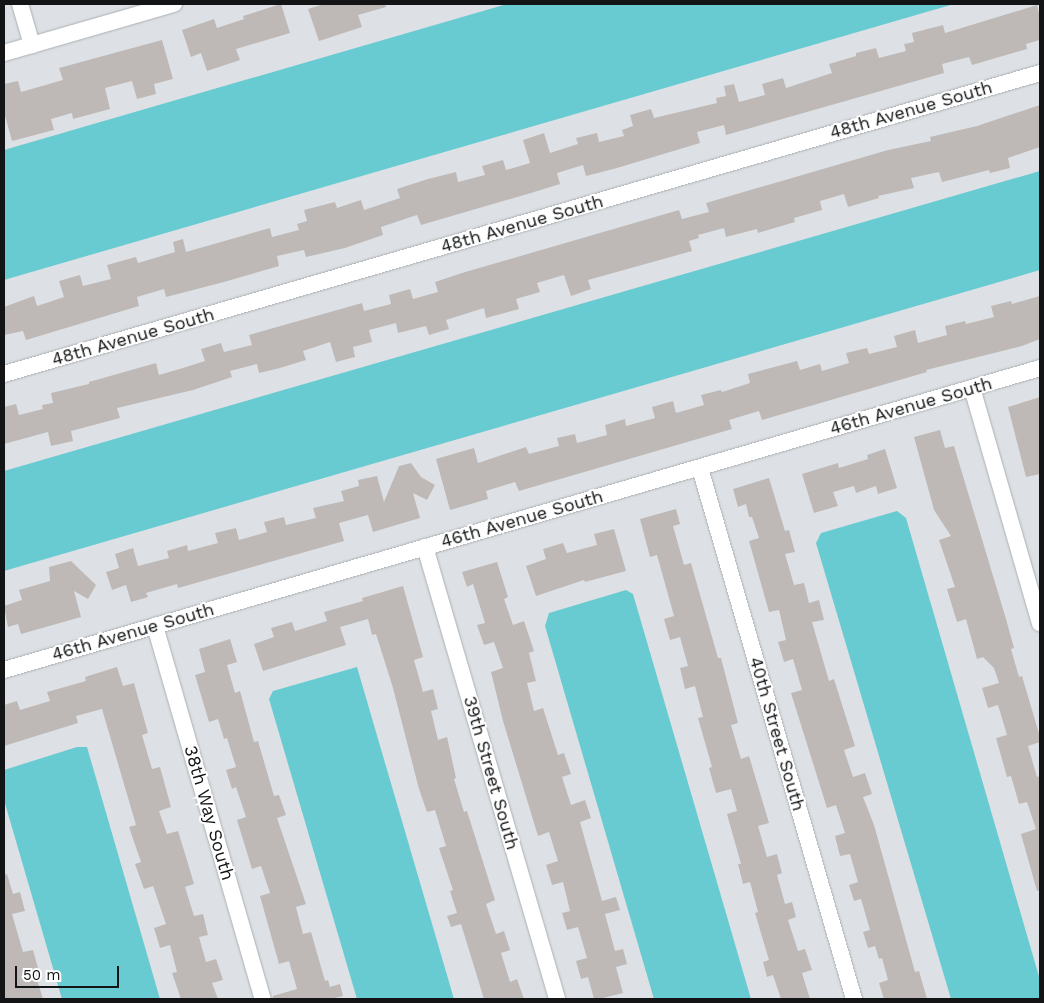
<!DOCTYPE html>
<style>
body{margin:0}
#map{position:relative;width:1044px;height:1003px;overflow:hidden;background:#dde1e5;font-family:"Work Sans",sans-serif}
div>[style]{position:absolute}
.water>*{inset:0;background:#67cbd1}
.building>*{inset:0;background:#beb9b6}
.roads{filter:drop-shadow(0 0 1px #abb0b3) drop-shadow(0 0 1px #abb0b3)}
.street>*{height:16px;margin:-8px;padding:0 8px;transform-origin:8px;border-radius:8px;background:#fff}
span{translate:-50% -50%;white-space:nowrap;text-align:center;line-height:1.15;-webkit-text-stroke:4px #fff;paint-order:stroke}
.street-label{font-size:18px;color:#121415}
.frame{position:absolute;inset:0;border:5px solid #121415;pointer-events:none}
.scale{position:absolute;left:15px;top:966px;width:104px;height:22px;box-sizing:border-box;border:2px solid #121415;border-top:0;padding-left:6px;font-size:15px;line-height:18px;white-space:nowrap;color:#121415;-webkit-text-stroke:4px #fff;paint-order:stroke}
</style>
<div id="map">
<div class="water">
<div style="clip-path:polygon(507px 4px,954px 4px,4px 280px,4px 150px)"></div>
<div style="clip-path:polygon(1040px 171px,1040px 270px,4px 571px,4px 471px)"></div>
<div style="clip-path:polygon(897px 511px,906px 518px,1040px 980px,1040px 999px,951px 999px,816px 543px,821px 533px)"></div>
<div style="clip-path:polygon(626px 590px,633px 594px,751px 999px,654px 999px,545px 626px,549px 613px)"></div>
<div style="clip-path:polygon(357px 667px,454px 999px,357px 999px,269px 699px,273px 691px)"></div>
<div style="clip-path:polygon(77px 747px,87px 747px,160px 999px,62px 999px,4px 800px,4px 770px)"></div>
</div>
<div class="building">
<div style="clip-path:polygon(281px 4px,290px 33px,236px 49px,240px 60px,207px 71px,201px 53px,191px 57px,182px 30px,214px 19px,217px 28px,244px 19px,243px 16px)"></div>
<div style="clip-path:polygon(324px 4px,385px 4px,386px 7px,358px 15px,362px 27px,319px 41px,308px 9px)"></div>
<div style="clip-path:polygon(1037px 5px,1040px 18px,1040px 40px,1026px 44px,1027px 49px,972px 65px,969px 57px,942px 64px,944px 73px,726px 135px,724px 125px,697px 132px,700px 143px,617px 168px,586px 176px,583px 165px,557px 173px,560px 184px,531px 193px,421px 225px,417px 215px,381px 227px,383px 235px,345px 248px,306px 257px,304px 250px,277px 256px,279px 266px,224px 282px,166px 297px,164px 289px,137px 297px,139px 306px,26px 340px,23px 331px,4px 335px,4px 307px,34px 296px,37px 306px,64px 297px,59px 281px,80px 275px,83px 286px,111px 279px,107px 265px,136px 257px,138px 263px,175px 252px,173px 242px,183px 239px,186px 252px,270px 228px,272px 237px,299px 230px,297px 224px,307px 221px,304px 210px,335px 202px,337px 208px,361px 200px,364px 210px,400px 198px,397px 189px,428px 179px,456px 172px,458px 182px,485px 175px,482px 166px,503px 160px,506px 170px,530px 163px,523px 140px,544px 133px,550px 153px,578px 144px,576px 138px,597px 133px,599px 142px,624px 136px,622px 130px,633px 126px,630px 115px,651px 109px,654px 118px,717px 103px,716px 98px,726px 96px,724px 86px,734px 84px,739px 102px,765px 95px,762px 84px,783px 78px,786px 88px,832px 73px,829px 64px,856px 56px,856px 53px,876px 48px,879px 58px,906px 51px,904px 44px,914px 42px,912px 33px,943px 25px,945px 33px)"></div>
<div style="clip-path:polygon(162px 40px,173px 79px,154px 84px,156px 94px,137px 99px,132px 81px,105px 88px,110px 109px,73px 119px,72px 113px,51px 119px,54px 130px,12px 141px,4px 112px,4px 84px,18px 81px,21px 92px,63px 80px,59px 68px)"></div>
<div style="clip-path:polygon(1040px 105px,1040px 147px,1008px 158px,1010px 168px,990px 173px,989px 170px,942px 182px,939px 172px,911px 178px,914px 188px,878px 196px,879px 198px,848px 207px,844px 194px,820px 201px,822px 210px,794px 218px,795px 222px,758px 233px,757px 229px,726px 237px,724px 228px,698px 235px,699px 238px,689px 241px,692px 251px,588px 280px,591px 289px,571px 296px,564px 275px,537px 283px,540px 292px,516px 299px,519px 309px,486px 318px,484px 308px,446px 320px,449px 329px,429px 335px,426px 326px,398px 333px,396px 323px,369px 330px,372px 342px,353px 347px,355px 357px,336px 362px,330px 342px,303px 351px,306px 360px,280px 368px,259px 373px,257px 364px,230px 371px,232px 377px,193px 390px,117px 408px,120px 418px,71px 431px,73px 441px,51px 446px,48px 432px,4px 444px,4px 407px,16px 404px,19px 415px,43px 409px,42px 405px,53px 403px,51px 393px,89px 384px,89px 382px,156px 363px,159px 375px,183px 368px,205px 361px,201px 349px,221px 343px,224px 352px,252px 345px,249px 335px,362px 303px,364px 311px,391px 304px,389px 295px,410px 289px,413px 299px,438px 292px,435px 282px,462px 273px,679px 210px,682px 219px,709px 212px,706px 203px,888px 150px,931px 141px,930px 137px,977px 126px)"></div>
<div style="clip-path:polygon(1040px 296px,1040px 339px,1022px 346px,926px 370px,927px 372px,762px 420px,759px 411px,729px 420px,732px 429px,519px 491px,515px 482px,486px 491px,488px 499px,450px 510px,436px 459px,474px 448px,478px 463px,526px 447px,529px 454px,559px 446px,557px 438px,575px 434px,577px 443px,607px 435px,605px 425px,625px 419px,626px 426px,655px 418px,652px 407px,673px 401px,676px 413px,704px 405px,701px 395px,721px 390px,722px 392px,750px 383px,748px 374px,797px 361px,800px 370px,820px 364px,822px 371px,849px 363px,846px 353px,867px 348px,869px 354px,897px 347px,894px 336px,915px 330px,918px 343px,947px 335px,945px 326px,965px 321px,966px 324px,994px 317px,991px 306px,1011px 301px,1012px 304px)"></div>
<div style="clip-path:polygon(1040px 397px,1040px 474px,1026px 477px,1008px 407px)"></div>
<div style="clip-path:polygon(940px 430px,945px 448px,954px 446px,1006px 619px,1014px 648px,1011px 649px,1019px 677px,1022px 676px,1040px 737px,1040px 742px,1028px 746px,1037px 777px,1040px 776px,1040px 890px,1037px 891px,1021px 834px,1036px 829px,1027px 802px,1019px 804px,1011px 776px,1007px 777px,996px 738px,1007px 735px,998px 705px,988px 708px,982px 688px,999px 683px,994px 668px,983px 657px,977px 659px,966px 619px,957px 622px,947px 589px,955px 587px,939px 540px,951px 536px,934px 510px,914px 437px)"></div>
<div style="clip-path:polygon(885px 449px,897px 488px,878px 494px,876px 486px,856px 493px,854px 486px,833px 492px,838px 506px,814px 513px,802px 474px,838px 463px,839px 468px,868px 459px,867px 455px)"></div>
<div style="clip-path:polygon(411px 463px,421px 477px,435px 485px,427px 500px,413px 493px,420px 518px,373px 532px,368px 515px,339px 523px,344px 541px,178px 588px,177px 584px,146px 593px,148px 597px,131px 602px,126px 585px,112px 590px,106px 572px,119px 568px,115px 554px,133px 548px,138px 566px,169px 558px,167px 551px,187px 545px,188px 551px,218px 543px,215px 533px,236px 528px,239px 540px,267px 532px,264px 522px,284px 517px,286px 525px,316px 518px,313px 508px,344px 501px,341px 491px,359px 486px,358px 480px,377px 476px,384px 502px,399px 466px)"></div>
<div style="clip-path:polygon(769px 478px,785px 531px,789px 530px,795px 552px,785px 554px,794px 585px,804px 583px,809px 603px,819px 600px,824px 620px,812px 622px,829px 681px,834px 679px,855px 746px,844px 750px,853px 777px,865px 773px,872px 794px,863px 797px,874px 825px,915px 972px,919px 971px,927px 999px,884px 999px,879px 983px,888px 980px,882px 958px,879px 959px,875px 946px,868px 948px,863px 932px,870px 930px,861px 899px,854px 901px,849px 885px,858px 882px,850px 854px,840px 856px,835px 836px,845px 833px,836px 805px,827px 808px,791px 693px,802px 690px,793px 659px,784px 662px,778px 642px,786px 640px,779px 610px,769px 612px,749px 541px,759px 538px,752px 517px,749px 517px,746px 504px,738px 507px,733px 489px)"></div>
<div style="clip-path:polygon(676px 509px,680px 524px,673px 526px,684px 565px,691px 563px,718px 658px,721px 658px,738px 723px,731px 725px,741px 759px,749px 756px,769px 823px,758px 826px,767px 857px,777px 854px,782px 873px,777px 875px,785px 904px,792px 902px,796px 917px,788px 920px,798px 951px,805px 949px,812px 970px,802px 973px,810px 999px,781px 999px,773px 975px,767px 977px,763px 962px,769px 960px,755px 913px,758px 912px,750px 882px,743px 884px,738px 864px,741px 864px,727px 814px,737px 811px,731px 789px,716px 793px,709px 768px,712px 767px,698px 718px,703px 717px,695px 686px,685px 689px,680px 668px,688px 666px,680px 637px,670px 640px,664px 619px,674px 616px,657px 555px,650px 557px,640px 519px)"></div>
<div style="clip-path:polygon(614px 529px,626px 571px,585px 582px,584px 580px,536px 596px,526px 566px,546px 559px,543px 549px,563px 543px,567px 553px,597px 545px,594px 534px)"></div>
<div style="clip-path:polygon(71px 561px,96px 585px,88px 599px,74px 591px,81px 617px,21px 634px,18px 624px,8px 627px,4px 606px,22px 600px,19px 590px,50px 581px,49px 567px)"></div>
<div style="clip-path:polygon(497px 562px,508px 597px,504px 599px,513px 625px,524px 621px,534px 651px,529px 653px,536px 681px,527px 683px,534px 711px,543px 708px,558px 755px,564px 753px,571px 774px,562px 777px,571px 805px,585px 800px,591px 818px,580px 822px,602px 901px,616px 897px,620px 910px,605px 914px,615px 951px,623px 949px,627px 964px,616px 967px,623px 993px,599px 999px,594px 999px,588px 977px,581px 979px,576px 961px,587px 958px,578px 927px,567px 930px,562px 913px,570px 911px,563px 882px,552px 885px,546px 865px,558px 861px,549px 832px,538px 836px,503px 721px,491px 672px,503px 668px,494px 642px,484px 645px,477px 625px,485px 623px,473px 584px,467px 587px,462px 572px)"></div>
<div style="clip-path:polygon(403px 586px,423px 657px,414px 660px,423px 692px,433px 689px,438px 709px,431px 711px,438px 740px,447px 737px,456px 778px,454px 779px,464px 812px,467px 811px,495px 900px,486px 904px,496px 934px,504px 931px,510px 950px,501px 953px,510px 982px,517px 979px,524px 999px,484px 999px,461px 924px,451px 927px,447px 916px,457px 913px,450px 891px,453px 890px,439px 848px,446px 846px,435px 810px,427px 812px,419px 789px,393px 688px,376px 634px,372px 635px,368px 619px,340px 627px,346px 645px,263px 671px,254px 644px,274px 637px,271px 628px,292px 622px,295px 631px,327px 621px,324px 612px,363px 601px,362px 598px)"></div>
<div style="clip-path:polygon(230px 639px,237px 662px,227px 665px,235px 693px,240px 691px,254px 742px,258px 741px,274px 796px,279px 795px,286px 815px,277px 818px,306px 904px,296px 907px,303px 934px,311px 932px,325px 981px,328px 980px,330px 987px,340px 984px,343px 996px,330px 999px,273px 999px,273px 996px,297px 989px,289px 961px,279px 964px,260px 896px,270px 893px,261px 866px,252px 869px,237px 820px,246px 817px,236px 787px,232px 789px,226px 770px,236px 767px,227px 738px,224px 739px,218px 719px,209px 722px,195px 675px,205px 672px,199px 649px)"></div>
<div style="clip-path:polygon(117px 667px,123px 686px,134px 683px,148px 733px,142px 735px,152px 769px,160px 767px,171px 807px,159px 811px,167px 834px,178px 831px,186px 857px,194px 884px,185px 887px,194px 916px,203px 914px,208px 935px,199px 937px,206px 962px,216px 959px,223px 980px,212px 983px,218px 999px,181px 999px,172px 973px,177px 972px,170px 945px,160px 948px,154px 928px,166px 924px,153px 886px,144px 889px,135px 864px,141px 862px,129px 827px,136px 825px,102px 709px,76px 716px,78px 723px,4px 746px,4px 705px,17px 701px,20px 710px,50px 701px,47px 692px,86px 681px,85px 677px)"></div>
<div style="clip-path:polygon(7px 874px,13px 894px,20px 892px,25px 911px,12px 914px,23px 952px,33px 950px,39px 972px,35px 973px,43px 999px,4px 999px,4px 875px)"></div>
</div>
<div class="roads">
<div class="street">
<div style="left:20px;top:4px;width:43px;rotate:73.7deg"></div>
<div style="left:4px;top:53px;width:177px;rotate:-16.1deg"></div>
<div style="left:4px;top:374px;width:1079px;rotate:-16.2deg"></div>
<div style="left:972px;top:388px;width:245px;rotate:73.9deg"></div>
<div style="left:700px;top:468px;width:553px;rotate:73.83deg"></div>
<div style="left:425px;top:547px;width:471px;rotate:73.7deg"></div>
<div style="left:155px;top:626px;width:388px;rotate:73.9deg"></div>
<div style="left:4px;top:670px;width:1079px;rotate:-16.25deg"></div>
</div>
</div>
<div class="street-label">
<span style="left:911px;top:110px;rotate:-16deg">48th Avenue South</span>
<span style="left:522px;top:224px;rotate:-16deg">48th Avenue South</span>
<span style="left:133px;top:337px;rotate:-16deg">48th Avenue South</span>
<span style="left:911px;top:406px;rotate:-16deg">46th Avenue South</span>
<span style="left:522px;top:519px;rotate:-16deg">46th Avenue South</span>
<span style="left:133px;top:632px;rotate:-16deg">46th Avenue South</span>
<span style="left:777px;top:734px;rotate:74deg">40th Street South</span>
<span style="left:491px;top:773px;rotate:74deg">39th Street South</span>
<span style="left:209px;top:813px;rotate:74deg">38th Way South</span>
</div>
<div class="frame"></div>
<div class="scale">50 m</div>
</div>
